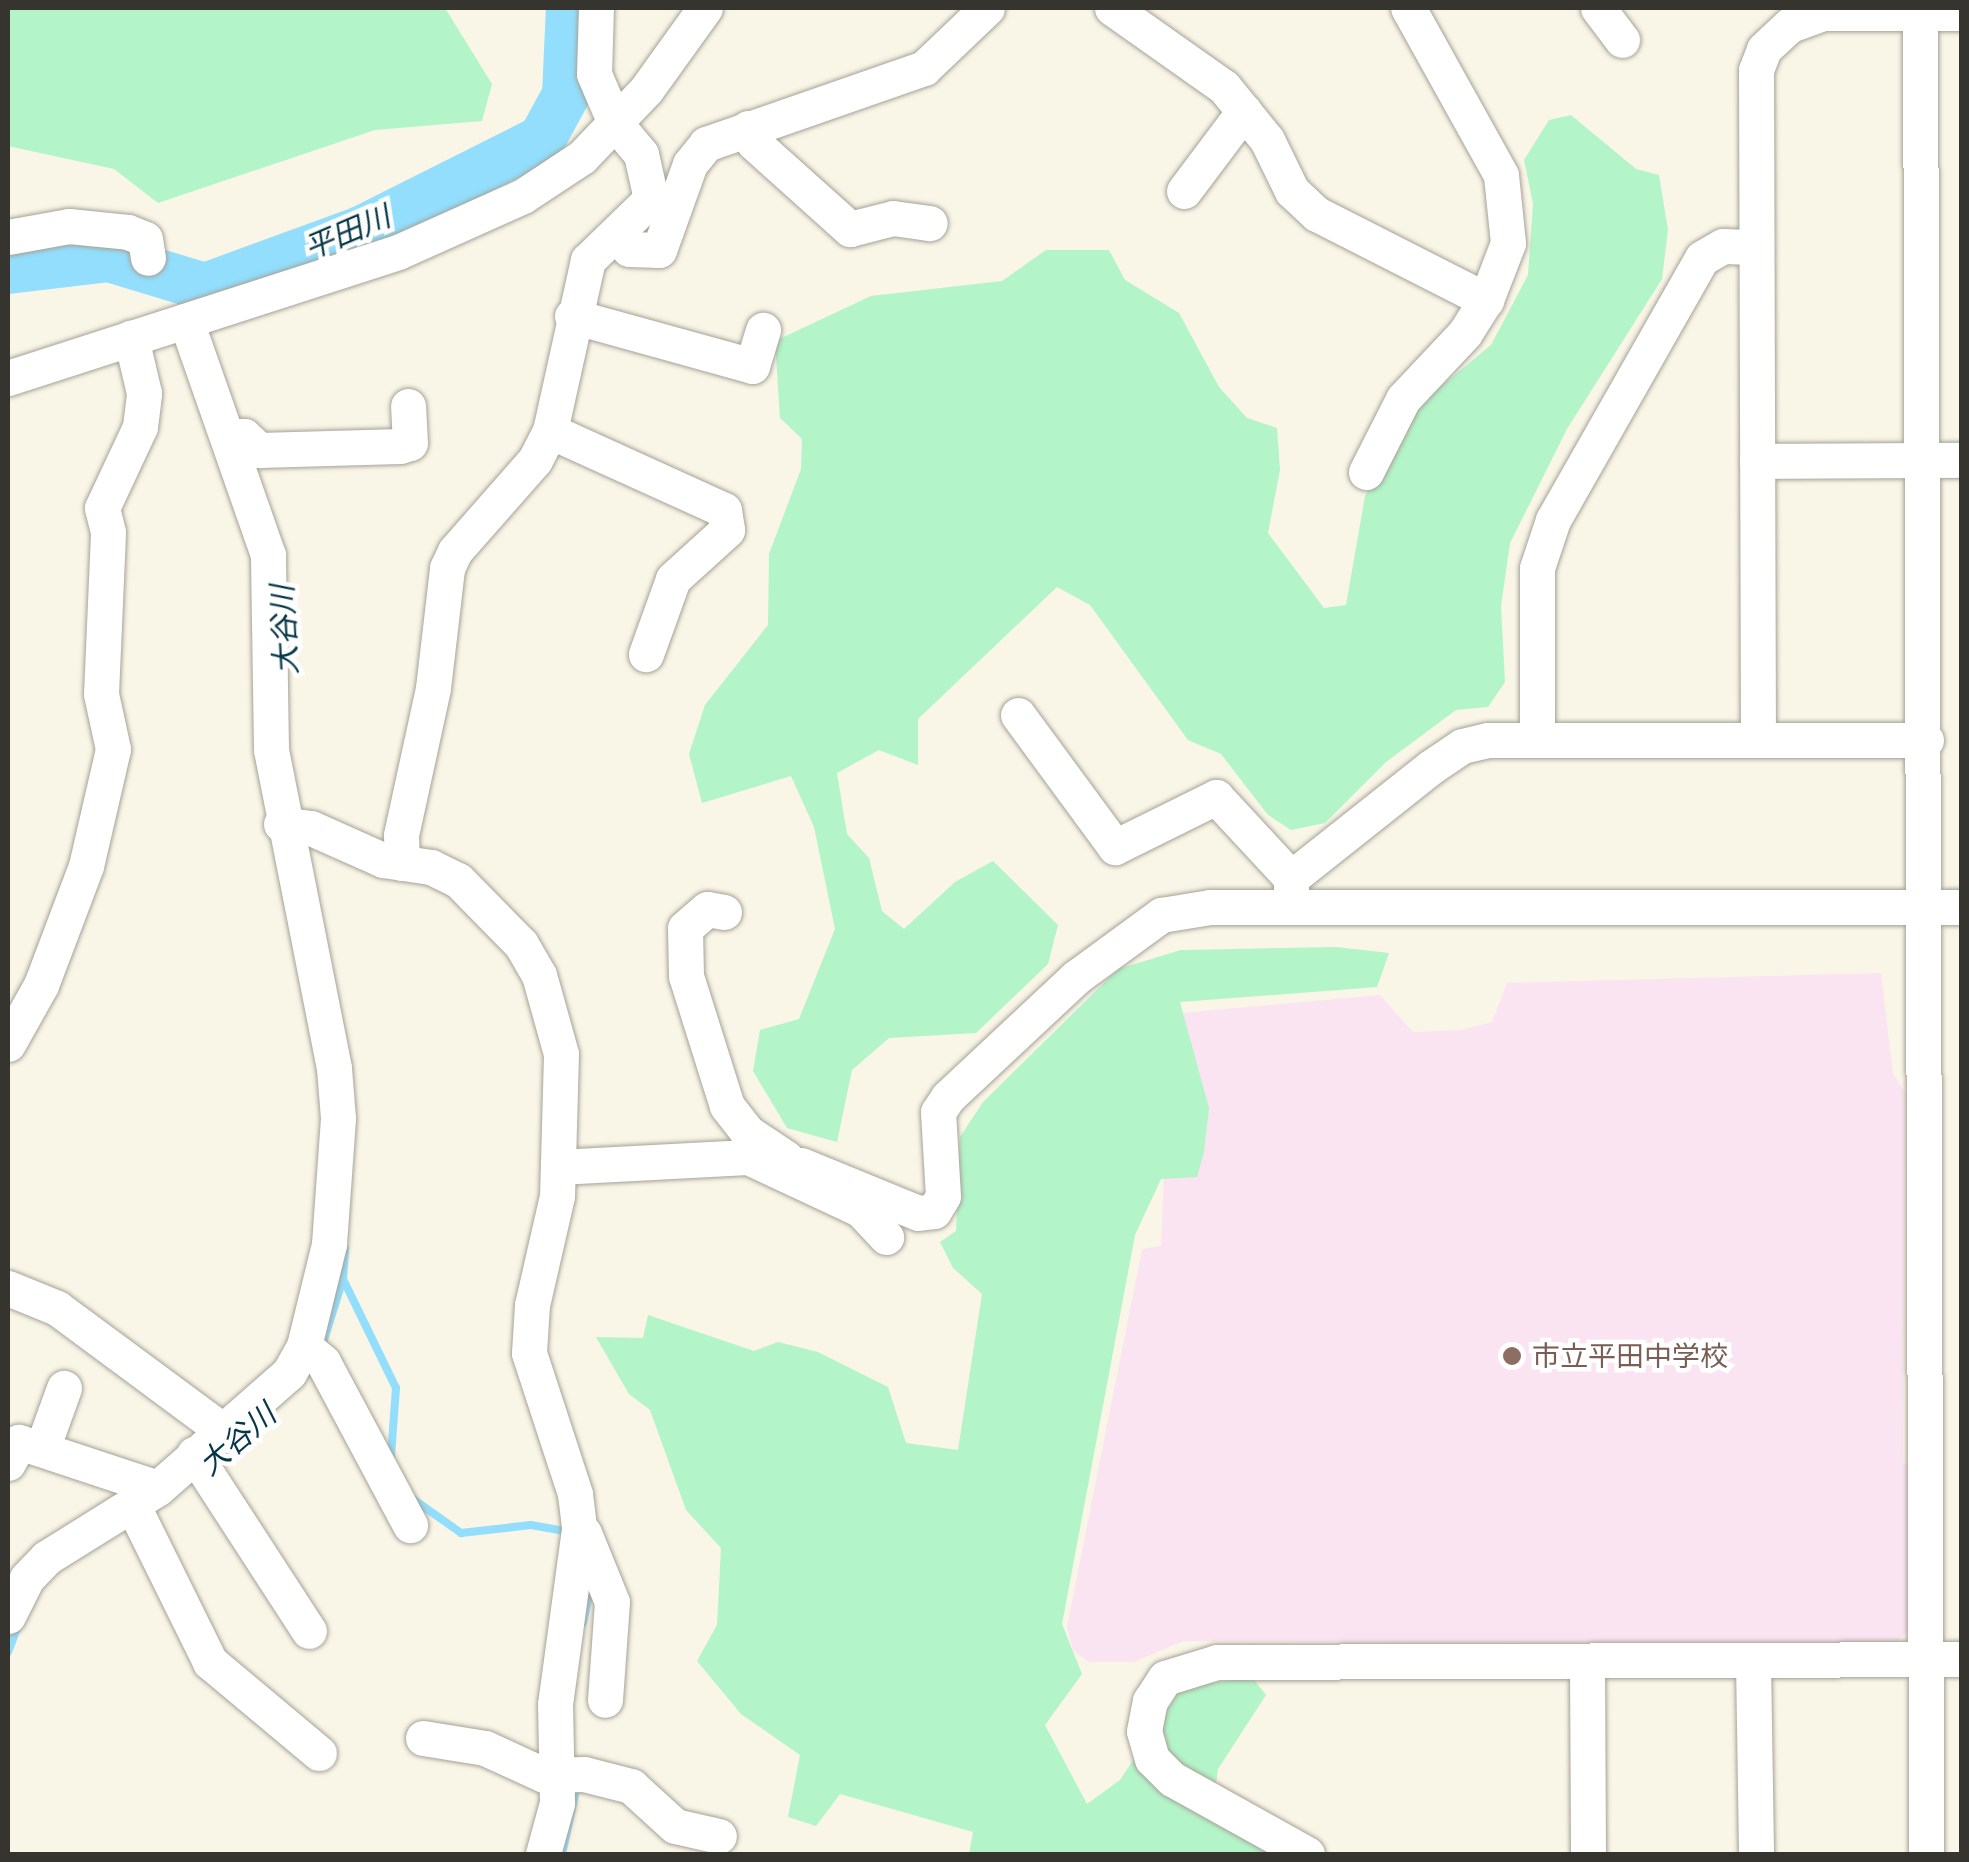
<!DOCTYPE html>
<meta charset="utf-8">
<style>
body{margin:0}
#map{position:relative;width:1969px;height:1862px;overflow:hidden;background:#f9f5e7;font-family:Merriweather,"Noto Sans JP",serif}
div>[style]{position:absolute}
.education>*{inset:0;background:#fae4f2}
.green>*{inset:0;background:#b3f4c9}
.stream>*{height:8px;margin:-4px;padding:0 4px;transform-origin:4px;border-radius:4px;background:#92defc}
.river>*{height:48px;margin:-24px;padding:0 24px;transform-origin:24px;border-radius:24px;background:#92defc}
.roads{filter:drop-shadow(0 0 2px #a6a296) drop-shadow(0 0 2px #a6a296)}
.minor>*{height:35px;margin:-17.5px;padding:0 17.5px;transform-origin:17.5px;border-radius:17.5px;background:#fff}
.dots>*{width:28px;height:28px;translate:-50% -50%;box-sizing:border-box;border:5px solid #fff;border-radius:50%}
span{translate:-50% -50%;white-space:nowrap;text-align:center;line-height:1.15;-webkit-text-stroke:9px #fff;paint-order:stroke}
.education-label{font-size:28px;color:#785e54}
.left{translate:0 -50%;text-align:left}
.water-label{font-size:30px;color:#063746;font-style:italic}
.frame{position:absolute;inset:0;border:10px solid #36342f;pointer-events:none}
</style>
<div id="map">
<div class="education">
<div style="clip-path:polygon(1881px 973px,1893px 1073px,1905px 1093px,1903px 1463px,1915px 1466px,1913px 1625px,1896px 1643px,1183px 1641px,1134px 1662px,1089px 1662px,1073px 1650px,1067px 1627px,1142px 1249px,1161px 1246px,1171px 1014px,1380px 995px,1413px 1032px,1462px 1030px,1492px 1022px,1507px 983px)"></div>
</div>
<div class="green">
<div style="clip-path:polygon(8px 8px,445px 8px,492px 84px,482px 121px,375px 130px,158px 203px,114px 169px,8px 146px)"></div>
<div style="clip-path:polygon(1571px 115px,1636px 169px,1659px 175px,1668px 230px,1662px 279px,1567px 429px,1510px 543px,1501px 606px,1505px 682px,1488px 707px,1456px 710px,1386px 762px,1325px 823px,1291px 830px,1268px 815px,1221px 754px,1188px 740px,1090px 605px,1057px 587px,918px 719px,918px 765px,879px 750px,837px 773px,847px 834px,869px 858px,882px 911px,904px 929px,955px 882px,993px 861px,1058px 925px,1048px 964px,976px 1033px,889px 1038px,852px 1070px,837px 1142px,787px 1128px,753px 1071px,760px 1030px,799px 1019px,835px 929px,814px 827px,791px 776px,702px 803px,689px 754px,705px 705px,768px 625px,769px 554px,801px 469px,802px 439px,780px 418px,775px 341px,871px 296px,1002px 281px,1046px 250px,1109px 250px,1125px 280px,1179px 313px,1219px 387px,1247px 418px,1277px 428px,1280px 470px,1268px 533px,1324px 608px,1346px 605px,1365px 496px,1422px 402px,1491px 345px,1528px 275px,1533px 204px,1524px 160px,1549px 120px)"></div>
<div style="clip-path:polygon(1336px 947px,1389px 953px,1377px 987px,1180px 1002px,1209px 1108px,1204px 1152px,1197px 1177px,1161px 1179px,1135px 1235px,1062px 1624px,1082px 1674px,1045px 1725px,1087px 1804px,1120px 1780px,1182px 1687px,1252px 1677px,1266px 1695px,1218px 1769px,1212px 1812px,1282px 1854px,969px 1854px,973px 1832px,840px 1794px,816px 1826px,788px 1817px,800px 1755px,741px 1714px,697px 1661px,717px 1625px,721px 1548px,686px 1510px,650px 1410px,629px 1394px,596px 1337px,643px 1338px,648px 1315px,754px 1351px,778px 1342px,818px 1352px,888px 1387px,906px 1443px,958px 1450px,982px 1294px,953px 1268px,940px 1242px,956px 1231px,960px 1137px,983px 1102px,1118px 969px,1181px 950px)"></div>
</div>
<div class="stream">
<div style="left:343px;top:1279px;width:121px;rotate:64.1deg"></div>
<div style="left:396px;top:1388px;width:68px;rotate:94.2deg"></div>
<div style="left:322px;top:1346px;width:70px;rotate:-72.6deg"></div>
<div style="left:343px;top:1279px;width:30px;rotate:-86deg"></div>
<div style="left:413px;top:1499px;width:59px;rotate:35.3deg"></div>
<div style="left:461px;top:1533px;width:70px;rotate:-6.5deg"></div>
<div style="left:531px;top:1525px;width:40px;rotate:10deg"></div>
<div style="left:583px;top:1623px;width:34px;rotate:-78deg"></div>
<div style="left:8px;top:1652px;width:30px;rotate:-69deg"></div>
<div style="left:562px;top:1854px;width:66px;rotate:-77.7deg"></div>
</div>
<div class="river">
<div style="left:8px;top:270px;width:102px;rotate:-6.8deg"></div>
<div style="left:109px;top:258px;width:100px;rotate:16.8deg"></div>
<div style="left:205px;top:287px;width:166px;rotate:-20.1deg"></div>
<div style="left:361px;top:230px;width:203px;rotate:-26.7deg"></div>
<div style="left:542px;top:139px;width:50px;rotate:-61.4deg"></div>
<div style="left:566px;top:95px;width:87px;rotate:-87.4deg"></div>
</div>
<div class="roads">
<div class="minor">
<div style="left:1112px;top:8px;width:137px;rotate:35.2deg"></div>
<div style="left:1224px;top:87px;width:68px;rotate:50.9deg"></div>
<div style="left:1267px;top:140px;width:57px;rotate:63.9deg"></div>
<div style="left:1292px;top:191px;width:34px;rotate:43deg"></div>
<div style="left:1317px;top:214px;width:190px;rotate:27deg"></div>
<div style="left:1598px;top:8px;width:40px;rotate:53deg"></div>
<div style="left:1920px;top:14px;width:1840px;rotate:89.81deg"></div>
<div style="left:748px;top:128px;width:16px;rotate:68deg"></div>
<div style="left:754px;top:143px;width:129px;rotate:41.9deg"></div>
<div style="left:850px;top:229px;width:44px;rotate:-14.3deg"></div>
<div style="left:893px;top:218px;width:37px;rotate:8deg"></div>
<div style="left:1184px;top:191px;width:100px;rotate:-53.1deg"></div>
<div style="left:617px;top:234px;width:19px;rotate:51deg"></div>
<div style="left:629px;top:249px;width:30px;rotate:2deg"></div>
<div style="left:659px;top:250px;width:91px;rotate:-70.2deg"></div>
<div style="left:690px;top:164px;width:26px;rotate:-51deg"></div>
<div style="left:706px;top:144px;width:231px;rotate:-19.2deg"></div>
<div style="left:924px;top:68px;width:87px;rotate:-43.6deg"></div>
<div style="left:8px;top:237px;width:62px;rotate:-10.2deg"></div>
<div style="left:69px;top:226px;width:59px;rotate:5.8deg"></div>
<div style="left:128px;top:232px;width:18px;rotate:22deg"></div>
<div style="left:145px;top:239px;width:19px;rotate:81deg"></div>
<div style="left:572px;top:316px;width:187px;rotate:15.5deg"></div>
<div style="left:752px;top:366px;width:38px;rotate:-73deg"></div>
<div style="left:8px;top:378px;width:410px;rotate:-17.9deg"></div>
<div style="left:398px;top:252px;width:137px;rotate:-24.1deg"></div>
<div style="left:523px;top:196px;width:71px;rotate:-33.5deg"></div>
<div style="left:582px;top:157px;width:93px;rotate:-46.3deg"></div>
<div style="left:646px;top:90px;width:101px;rotate:-54.3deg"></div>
<div style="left:550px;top:431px;width:191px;rotate:24.4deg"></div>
<div style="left:724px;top:510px;width:20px;rotate:81deg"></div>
<div style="left:727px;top:530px;width:73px;rotate:137.8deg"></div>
<div style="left:673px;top:579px;width:80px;rotate:109.8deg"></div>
<div style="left:227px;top:436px;width:17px"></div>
<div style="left:244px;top:436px;width:21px;rotate:43deg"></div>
<div style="left:259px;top:450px;width:141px;rotate:-1.6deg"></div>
<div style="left:400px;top:446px;width:10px;rotate:-17deg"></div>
<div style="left:410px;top:443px;width:37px;rotate:-93deg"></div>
<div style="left:1757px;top:461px;width:205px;rotate:-0.3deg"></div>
<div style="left:1366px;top:472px;width:82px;rotate:-63.1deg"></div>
<div style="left:1403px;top:399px;width:91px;rotate:-46.8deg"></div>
<div style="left:1465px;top:333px;width:39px;rotate:-58deg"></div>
<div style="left:1486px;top:300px;width:61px;rotate:-68.9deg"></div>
<div style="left:1508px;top:243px;width:68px;rotate:-95.9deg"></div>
<div style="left:1501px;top:175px;width:191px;rotate:-119.1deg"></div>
<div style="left:1018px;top:715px;width:164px;rotate:53.7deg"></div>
<div style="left:1115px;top:847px;width:113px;rotate:-26.3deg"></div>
<div style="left:1216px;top:797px;width:110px;rotate:47.2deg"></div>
<div style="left:1291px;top:878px;width:23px;rotate:90deg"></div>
<div style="left:1537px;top:739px;width:171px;rotate:-90deg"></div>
<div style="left:1537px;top:568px;width:51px;rotate:-71.6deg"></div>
<div style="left:1553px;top:520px;width:301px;rotate:-60.4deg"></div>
<div style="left:1702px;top:258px;width:24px;rotate:-30deg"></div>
<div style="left:1723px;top:246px;width:32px;rotate:2deg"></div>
<div style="left:1758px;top:740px;width:670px;rotate:-90.17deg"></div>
<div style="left:1756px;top:70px;width:22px;rotate:-69deg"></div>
<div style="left:1764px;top:49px;width:35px;rotate:-43deg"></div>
<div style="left:1790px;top:25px;width:35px;rotate:-20deg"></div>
<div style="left:1823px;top:13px;width:139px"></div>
<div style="left:281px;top:824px;width:30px;rotate:8deg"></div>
<div style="left:311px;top:828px;width:79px;rotate:24deg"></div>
<div style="left:383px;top:860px;width:49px;rotate:8.3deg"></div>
<div style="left:431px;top:867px;width:30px;rotate:26deg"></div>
<div style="left:458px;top:880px;width:90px;rotate:45.5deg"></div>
<div style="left:521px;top:944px;width:36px;rotate:60deg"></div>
<div style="left:539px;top:975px;width:82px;rotate:74.4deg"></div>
<div style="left:561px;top:1054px;width:142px;rotate:91.6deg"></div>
<div style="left:557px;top:1196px;width:112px;rotate:102.9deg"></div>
<div style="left:532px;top:1305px;width:48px;rotate:93.6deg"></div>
<div style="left:529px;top:1353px;width:148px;rotate:71.9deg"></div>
<div style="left:575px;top:1494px;width:35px;rotate:83deg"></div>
<div style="left:579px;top:1529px;width:177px;rotate:97.8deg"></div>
<div style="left:555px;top:1704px;width:99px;rotate:88.8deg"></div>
<div style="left:557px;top:1803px;width:53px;rotate:105.4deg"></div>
<div style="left:402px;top:863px;width:28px;rotate:-92deg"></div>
<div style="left:401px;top:835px;width:150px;rotate:-77.7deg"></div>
<div style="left:433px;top:688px;width:121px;rotate:-83.3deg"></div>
<div style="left:447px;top:568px;width:19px;rotate:-65deg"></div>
<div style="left:455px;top:551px;width:121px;rotate:-48.7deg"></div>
<div style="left:535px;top:460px;width:33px;rotate:-63deg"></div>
<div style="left:550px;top:431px;width:175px;rotate:-77.5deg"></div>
<div style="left:588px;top:260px;width:88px;rotate:-44.1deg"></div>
<div style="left:651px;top:199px;width:46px;rotate:-102.5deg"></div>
<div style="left:641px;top:154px;width:40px;rotate:-130deg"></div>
<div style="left:615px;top:123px;width:53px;rotate:-113.2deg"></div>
<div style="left:594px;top:74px;width:66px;rotate:-88.3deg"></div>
<div style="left:1291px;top:878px;width:179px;rotate:-38.4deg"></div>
<div style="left:1431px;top:767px;width:37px;rotate:-34deg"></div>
<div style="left:1462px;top:746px;width:27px;rotate:-13deg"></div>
<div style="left:1488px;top:740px;width:438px"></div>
<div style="left:724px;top:912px;width:17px;rotate:-170deg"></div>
<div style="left:707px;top:909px;width:29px;rotate:139deg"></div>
<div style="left:685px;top:928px;width:48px;rotate:88.8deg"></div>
<div style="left:686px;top:976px;width:136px;rotate:72.5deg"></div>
<div style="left:727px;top:1106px;width:33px;rotate:52deg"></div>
<div style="left:747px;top:1132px;width:47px;rotate:33.7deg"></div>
<div style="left:8px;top:1044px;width:68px;rotate:-60.8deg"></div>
<div style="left:41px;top:985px;width:127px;rotate:-69.3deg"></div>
<div style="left:86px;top:866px;width:120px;rotate:-77deg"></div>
<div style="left:113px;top:749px;width:56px;rotate:-102.3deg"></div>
<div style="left:101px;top:694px;width:162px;rotate:-87.5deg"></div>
<div style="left:108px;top:532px;width:25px;rotate:-104deg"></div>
<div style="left:102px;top:508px;width:89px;rotate:-64.9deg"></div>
<div style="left:140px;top:427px;width:34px;rotate:-83deg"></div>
<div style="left:144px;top:393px;width:57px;rotate:-103.3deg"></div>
<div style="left:801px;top:1165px;width:126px;rotate:22.3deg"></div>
<div style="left:918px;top:1213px;width:16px;rotate:-7deg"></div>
<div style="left:934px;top:1211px;width:17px;rotate:-59deg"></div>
<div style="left:943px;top:1196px;width:84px;rotate:-93.4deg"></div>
<div style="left:938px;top:1112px;width:18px;rotate:-56deg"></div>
<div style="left:948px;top:1097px;width:174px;rotate:-43.1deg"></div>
<div style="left:1075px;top:978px;width:107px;rotate:-36.2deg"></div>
<div style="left:1161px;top:915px;width:50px;rotate:-9.3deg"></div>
<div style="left:1210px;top:907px;width:752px"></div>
<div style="left:558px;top:1167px;width:190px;rotate:-3deg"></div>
<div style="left:748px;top:1157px;width:125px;rotate:25.1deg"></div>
<div style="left:861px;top:1210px;width:37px;rotate:47deg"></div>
<div style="left:8px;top:1288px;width:53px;rotate:22.2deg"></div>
<div style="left:57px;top:1308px;width:207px;rotate:36.5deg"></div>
<div style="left:304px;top:1346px;width:25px;rotate:40deg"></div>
<div style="left:323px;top:1362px;width:185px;rotate:61.9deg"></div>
<div style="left:42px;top:1449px;width:65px;rotate:-70.2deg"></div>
<div style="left:194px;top:1454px;width:211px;rotate:57deg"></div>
<div style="left:8px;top:1463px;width:24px;rotate:-62deg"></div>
<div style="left:19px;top:1442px;width:146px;rotate:18.3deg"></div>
<div style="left:133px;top:1506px;width:174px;rotate:63.7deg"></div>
<div style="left:210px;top:1662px;width:142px;rotate:39.9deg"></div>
<div style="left:584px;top:1533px;width:74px;rotate:67.9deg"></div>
<div style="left:612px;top:1602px;width:98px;rotate:94.1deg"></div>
<div style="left:8px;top:1616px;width:42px;rotate:-63.4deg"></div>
<div style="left:27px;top:1578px;width:28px;rotate:-46deg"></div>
<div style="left:46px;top:1558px;width:132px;rotate:-32deg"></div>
<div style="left:158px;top:1488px;width:174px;rotate:-41.3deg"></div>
<div style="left:289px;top:1373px;width:31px;rotate:-61deg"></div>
<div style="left:304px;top:1346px;width:105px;rotate:-76.2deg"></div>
<div style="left:329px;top:1244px;width:126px;rotate:-85.9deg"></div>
<div style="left:338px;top:1118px;width:50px;rotate:-94.6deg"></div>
<div style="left:334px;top:1068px;width:325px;rotate:-101.2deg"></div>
<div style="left:271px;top:749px;width:194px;rotate:-90.9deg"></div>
<div style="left:268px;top:555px;width:248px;rotate:-109.3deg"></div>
<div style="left:1753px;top:1661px;width:193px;rotate:89.1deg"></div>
<div style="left:1587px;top:1662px;width:192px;rotate:89.7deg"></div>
<div style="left:423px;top:1738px;width:63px;rotate:9.2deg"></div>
<div style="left:485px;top:1748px;width:65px;rotate:24.6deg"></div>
<div style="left:544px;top:1775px;width:40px;rotate:-1.4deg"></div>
<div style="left:584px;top:1774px;width:49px;rotate:14.3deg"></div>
<div style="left:631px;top:1786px;width:59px;rotate:42.3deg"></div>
<div style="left:675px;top:1826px;width:45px;rotate:12.8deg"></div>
<div style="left:1307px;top:1854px;width:154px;rotate:-150.9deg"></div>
<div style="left:1172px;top:1779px;width:28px;rotate:-135deg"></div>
<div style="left:1152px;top:1759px;width:29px;rotate:-106deg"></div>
<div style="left:1144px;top:1731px;width:31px;rotate:-79deg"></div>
<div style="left:1150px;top:1701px;width:27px;rotate:-57deg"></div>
<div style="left:1165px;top:1678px;width:54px;rotate:-17.1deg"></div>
<div style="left:1217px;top:1662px;width:745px;rotate:-0.23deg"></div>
</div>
</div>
<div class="dots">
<div style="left:1512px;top:1356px;background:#8d6e63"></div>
</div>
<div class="education-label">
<span class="left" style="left:1532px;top:1356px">市立平田中学校</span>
</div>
<div class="water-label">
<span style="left:347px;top:232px;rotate:-23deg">平田川</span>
<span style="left:284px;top:630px;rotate:-93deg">大谷川</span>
<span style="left:237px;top:1439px;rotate:-41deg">大谷川</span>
</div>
<div class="frame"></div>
</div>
